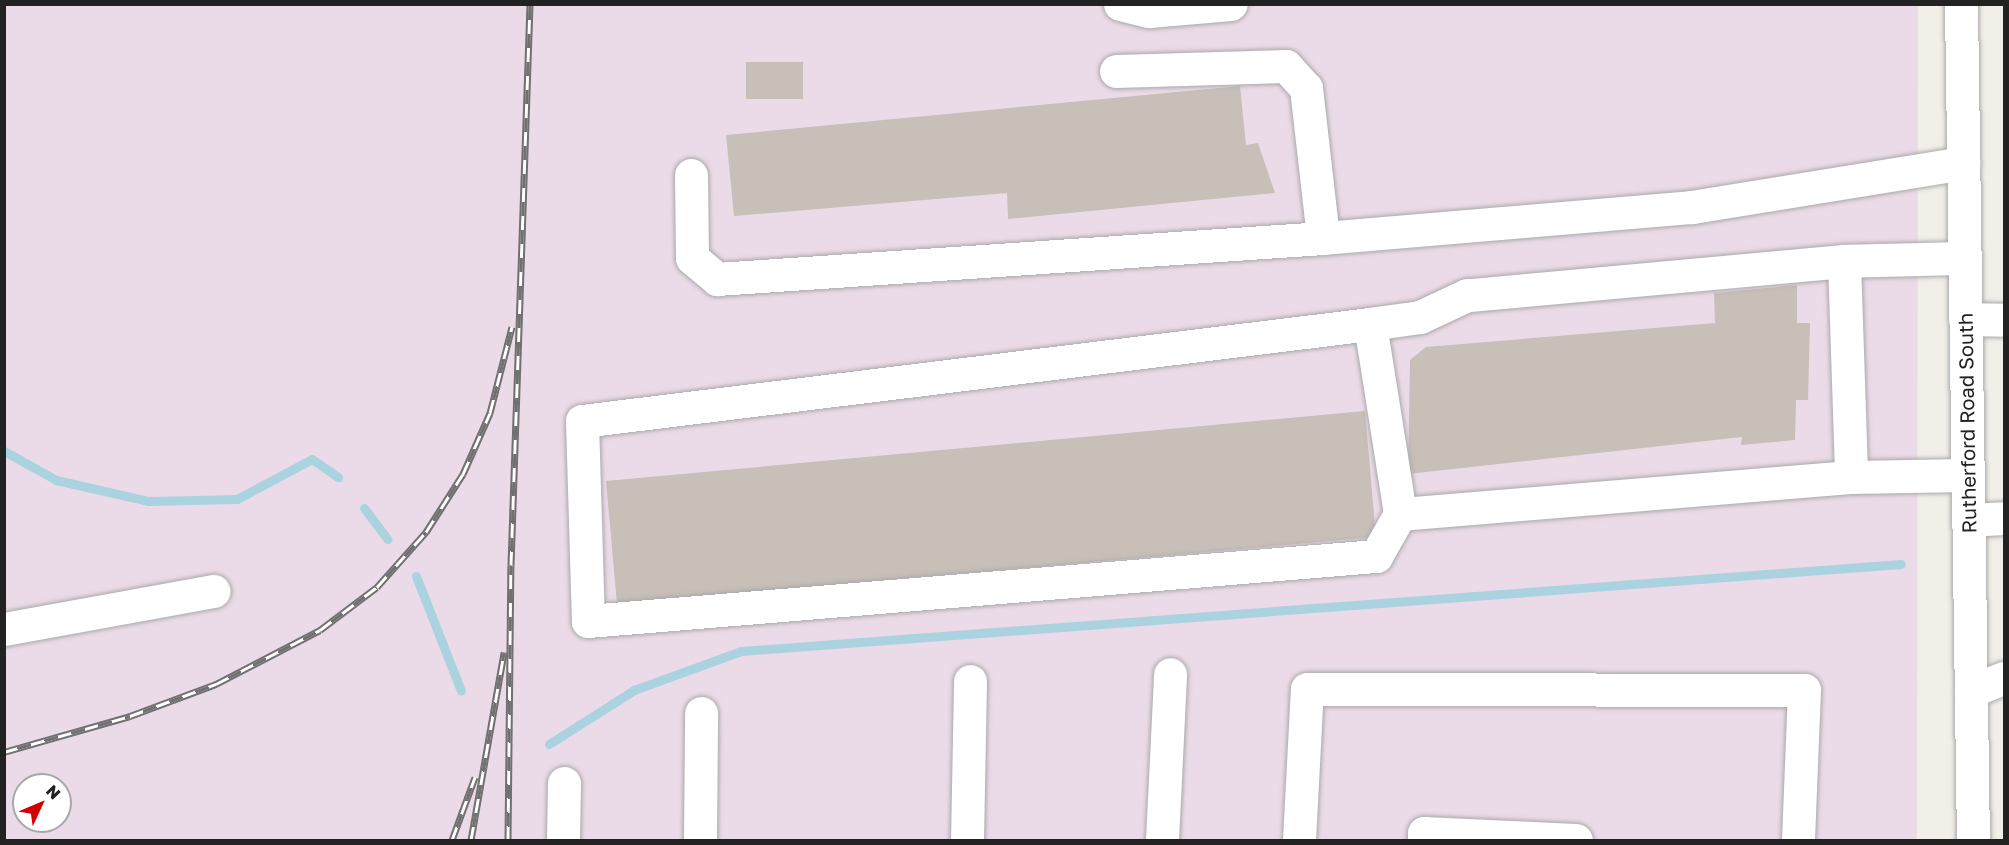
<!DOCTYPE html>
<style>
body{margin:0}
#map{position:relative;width:2009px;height:845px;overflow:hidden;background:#f2efe9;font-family:"Golos Text",sans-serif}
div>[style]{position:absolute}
.industrial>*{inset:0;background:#ebdbe8}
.stream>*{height:9px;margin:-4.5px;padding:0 4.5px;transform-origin:4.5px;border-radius:4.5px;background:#aad3df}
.building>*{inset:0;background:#c7bfb8}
.roads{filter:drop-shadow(0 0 2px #a9a9a9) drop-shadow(0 0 2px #a9a9a9)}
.minor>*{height:33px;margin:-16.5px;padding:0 16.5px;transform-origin:16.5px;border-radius:16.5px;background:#fff}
.rail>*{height:7px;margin-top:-3.5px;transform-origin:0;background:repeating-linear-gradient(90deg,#fff 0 14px,#707070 0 28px);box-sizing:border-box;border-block:2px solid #707070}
span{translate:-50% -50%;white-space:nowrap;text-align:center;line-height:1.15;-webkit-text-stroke:5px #fff;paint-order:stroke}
.street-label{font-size:20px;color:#222}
.frame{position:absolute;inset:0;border:6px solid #222;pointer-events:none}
.north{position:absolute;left:12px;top:773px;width:60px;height:60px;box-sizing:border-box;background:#fff;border:2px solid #a7a7a7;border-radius:50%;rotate:46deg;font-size:16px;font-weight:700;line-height:24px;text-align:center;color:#222}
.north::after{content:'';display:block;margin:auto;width:21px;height:27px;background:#d40000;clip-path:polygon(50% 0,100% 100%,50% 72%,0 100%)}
</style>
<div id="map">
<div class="industrial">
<div style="clip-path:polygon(evenodd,5px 5px,1918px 5px,1917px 840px,5px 840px,5px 5px,24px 785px,60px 785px,60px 821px,24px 821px,24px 785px)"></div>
</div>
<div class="stream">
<div style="left:4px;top:451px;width:60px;rotate:29.1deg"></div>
<div style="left:56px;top:480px;width:94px;rotate:12.9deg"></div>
<div style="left:148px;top:501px;width:89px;rotate:-1.3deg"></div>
<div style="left:237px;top:499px;width:85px;rotate:-28.1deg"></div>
<div style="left:312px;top:459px;width:32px;rotate:35deg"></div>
<div style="left:364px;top:508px;width:39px;rotate:53deg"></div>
<div style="left:416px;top:576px;width:123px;rotate:68.6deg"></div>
<div style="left:549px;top:744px;width:101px;rotate:-32.4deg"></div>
<div style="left:634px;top:690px;width:114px;rotate:-20deg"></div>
<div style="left:741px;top:651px;width:1163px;rotate:-4.29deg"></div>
</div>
<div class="building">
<div style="clip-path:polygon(746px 62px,803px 62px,803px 99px,746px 99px)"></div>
<div style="clip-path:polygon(1240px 86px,1246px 145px,1258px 143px,1275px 193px,1008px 219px,1007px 193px,734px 216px,726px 135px)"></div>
<div style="clip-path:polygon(1797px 285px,1797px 323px,1810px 323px,1808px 400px,1796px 400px,1795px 440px,1741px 445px,1742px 437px,1408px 474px,1410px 360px,1426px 347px,1715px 323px,1714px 293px)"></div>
<div style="clip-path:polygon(1365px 411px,1376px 537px,617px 604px,606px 481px)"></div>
</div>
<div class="roads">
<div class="minor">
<div style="left:1120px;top:4px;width:30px;rotate:14deg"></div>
<div style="left:1149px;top:11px;width:82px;rotate:-4.9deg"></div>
<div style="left:1961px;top:4px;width:836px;rotate:89.18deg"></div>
<div style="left:1116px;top:71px;width:170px;rotate:-1.7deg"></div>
<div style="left:1286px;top:66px;width:30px;rotate:48deg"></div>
<div style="left:1306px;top:88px;width:151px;rotate:83.5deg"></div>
<div style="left:1323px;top:238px;width:370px;rotate:-4.8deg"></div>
<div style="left:1692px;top:207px;width:275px;rotate:-9.2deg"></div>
<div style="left:691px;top:175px;width:83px;rotate:89.3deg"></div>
<div style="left:692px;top:258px;width:33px;rotate:40deg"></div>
<div style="left:717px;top:279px;width:607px;rotate:-3.87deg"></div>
<div style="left:1965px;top:258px;width:121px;rotate:178.6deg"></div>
<div style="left:1844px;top:261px;width:216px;rotate:88.1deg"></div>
<div style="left:1851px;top:477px;width:116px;rotate:-1deg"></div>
<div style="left:1844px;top:261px;width:379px;rotate:174.8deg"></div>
<div style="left:1467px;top:295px;width:52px;rotate:154.9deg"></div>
<div style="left:1420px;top:317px;width:50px;rotate:172deg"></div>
<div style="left:1370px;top:324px;width:192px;rotate:81deg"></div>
<div style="left:1400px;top:514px;width:453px;rotate:-4.7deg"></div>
<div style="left:1965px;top:319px;width:39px;rotate:1deg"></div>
<div style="left:1370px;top:324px;width:794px;rotate:172.98deg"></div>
<div style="left:582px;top:421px;width:200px;rotate:88.3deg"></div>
<div style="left:588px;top:621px;width:791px;rotate:-4.72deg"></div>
<div style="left:1376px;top:556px;width:48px;rotate:-60.3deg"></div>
<div style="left:1968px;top:520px;width:36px;rotate:-3deg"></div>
<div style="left:4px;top:629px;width:213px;rotate:-10.3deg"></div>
<div style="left:1971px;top:691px;width:35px;rotate:-22deg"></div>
<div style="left:563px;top:840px;width:57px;rotate:-89deg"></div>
<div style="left:700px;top:840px;width:127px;rotate:-89.5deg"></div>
<div style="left:967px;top:840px;width:159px;rotate:-88.9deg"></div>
<div style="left:1162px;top:840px;width:166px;rotate:-87.2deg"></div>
<div style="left:1299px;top:840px;width:151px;rotate:-87deg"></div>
<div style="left:1307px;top:689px;width:497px;rotate:0.1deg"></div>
<div style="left:1804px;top:690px;width:150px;rotate:92.3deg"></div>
<div style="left:1424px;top:840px;width:7px;rotate:-90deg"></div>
<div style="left:1424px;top:833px;width:152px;rotate:2.6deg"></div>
</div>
</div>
<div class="rail">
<div style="left:4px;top:752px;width:131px;rotate:-15.9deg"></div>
<div style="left:130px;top:716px;width:92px;rotate:-20.4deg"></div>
<div style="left:216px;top:684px;width:117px;rotate:-27.4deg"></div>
<div style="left:320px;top:630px;width:71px;rotate:-37deg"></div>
<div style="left:377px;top:587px;width:74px;rotate:-48.3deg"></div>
<div style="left:426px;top:532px;width:69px;rotate:-57.5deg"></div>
<div style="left:463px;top:474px;width:67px;rotate:-66.1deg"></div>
<div style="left:490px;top:413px;width:89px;rotate:-75.7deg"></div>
<div style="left:452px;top:840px;width:67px;rotate:-69.9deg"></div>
<div style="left:471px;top:840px;width:191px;rotate:-80deg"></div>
<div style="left:508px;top:840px;width:275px;rotate:-89.4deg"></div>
<div style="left:511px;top:565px;width:561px;rotate:-88.06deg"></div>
</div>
<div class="street-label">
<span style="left:1967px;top:423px;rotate:-91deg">Rutherford Road South</span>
</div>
<div class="frame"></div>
<div class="north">N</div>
</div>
